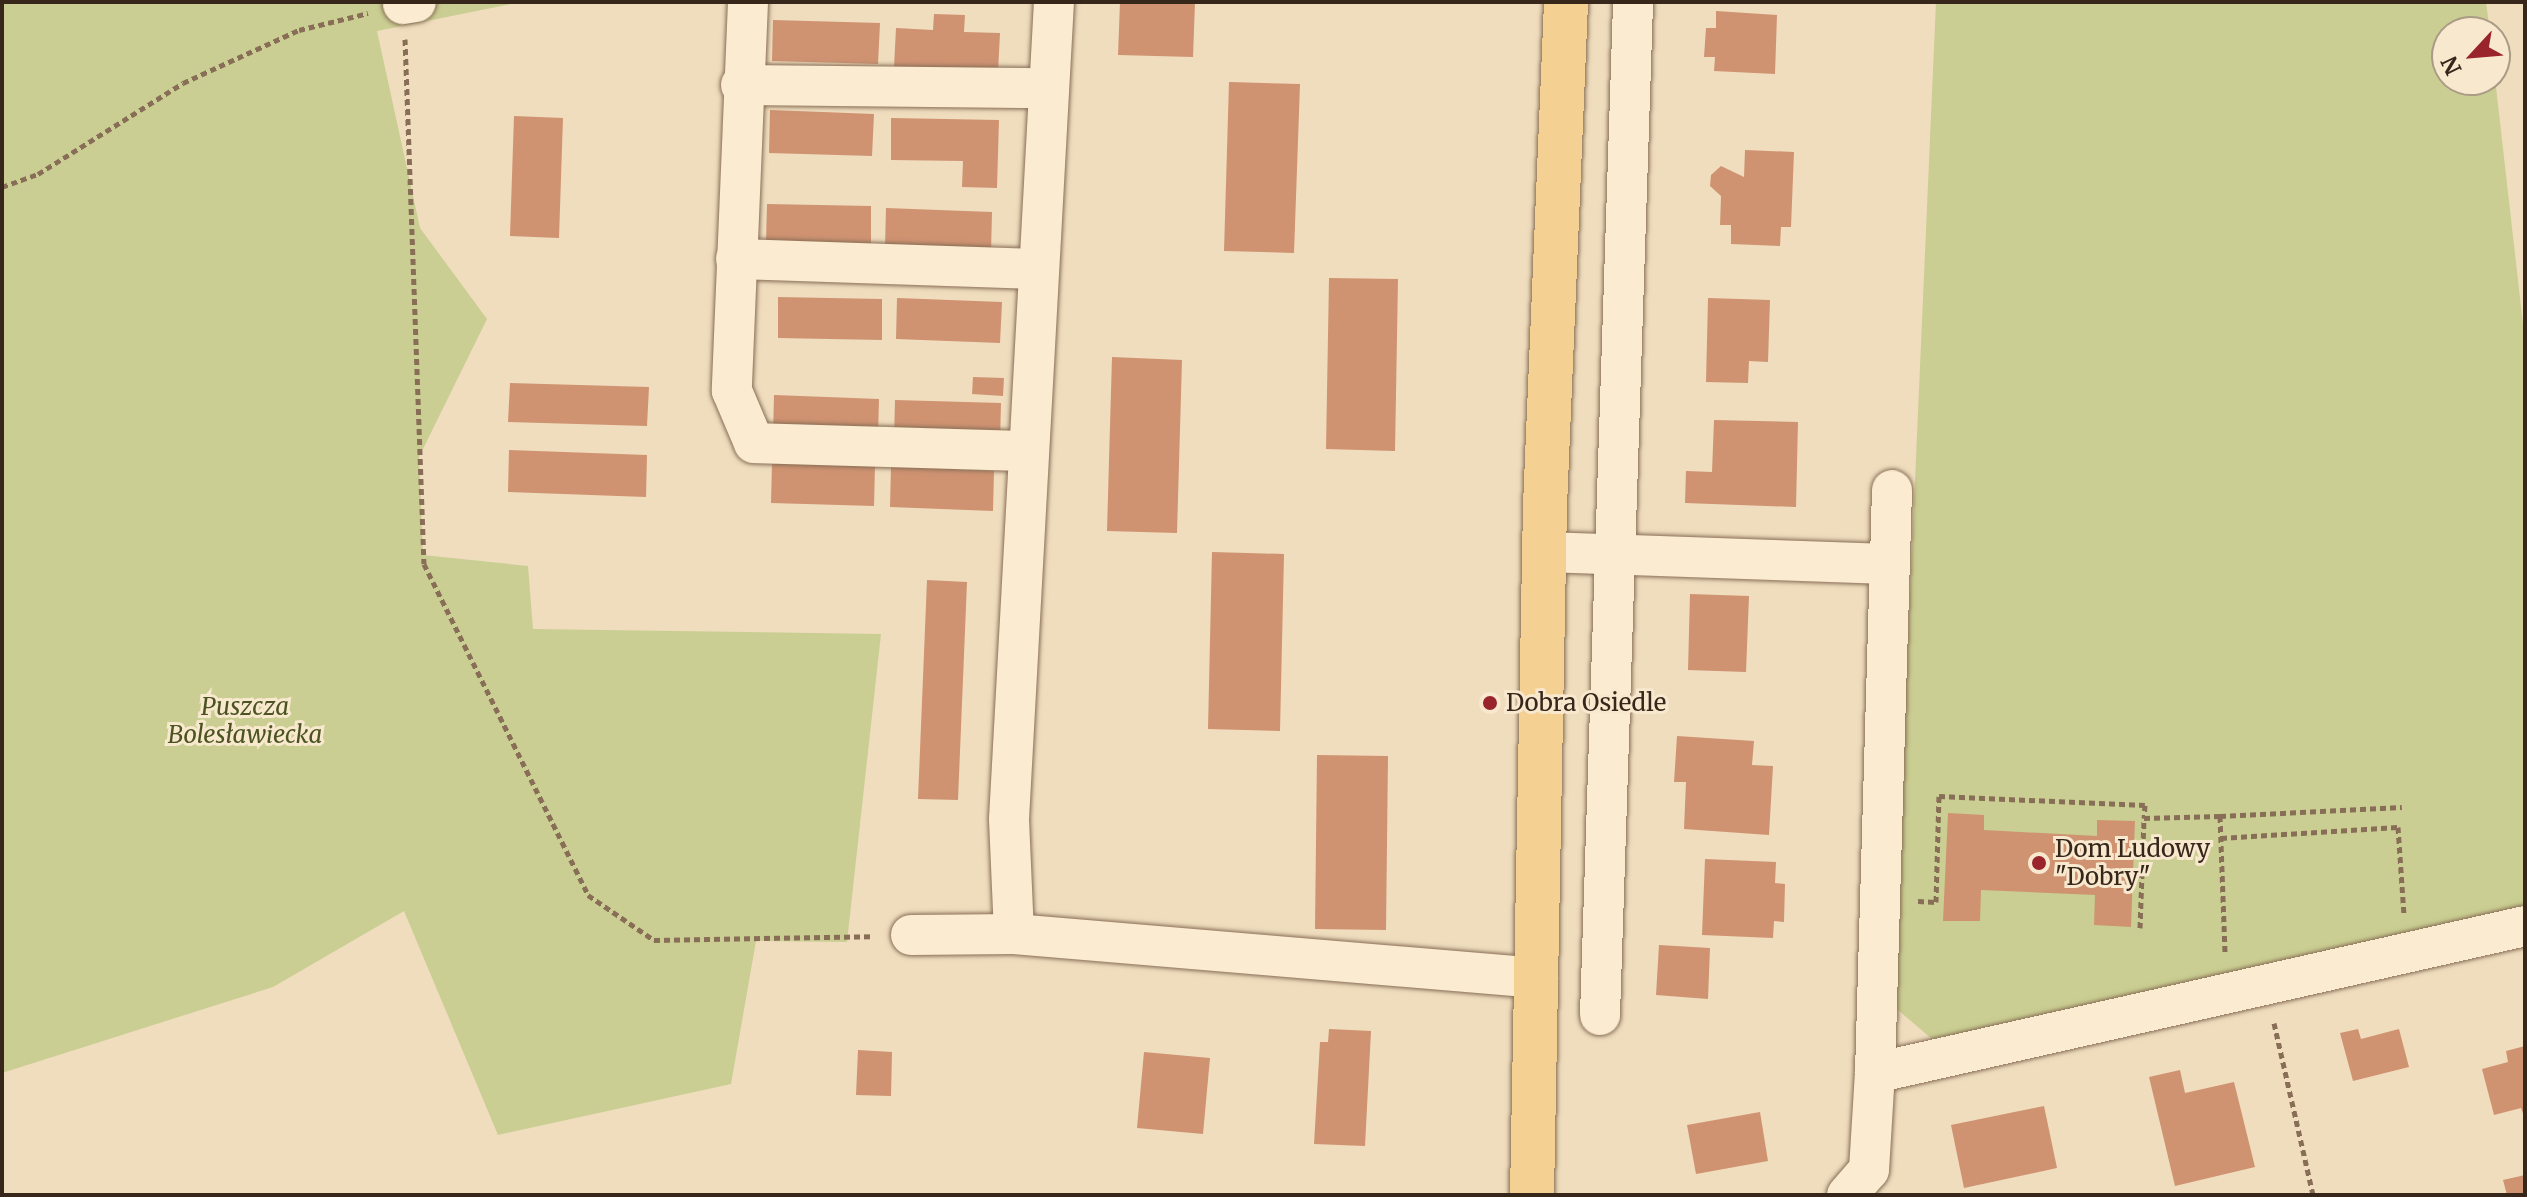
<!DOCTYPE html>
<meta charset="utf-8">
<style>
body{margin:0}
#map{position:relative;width:2527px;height:1197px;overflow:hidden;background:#efddbe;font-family:Merriweather,serif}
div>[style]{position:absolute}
.green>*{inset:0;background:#cace92}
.building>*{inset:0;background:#cf9372}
.path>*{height:5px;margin-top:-2.5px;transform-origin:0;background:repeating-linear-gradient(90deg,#886e56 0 6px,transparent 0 10px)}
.roads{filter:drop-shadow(0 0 2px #886e56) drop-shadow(0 0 2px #886e56)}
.minor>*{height:40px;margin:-20px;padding:0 20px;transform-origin:20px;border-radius:20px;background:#faebd1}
.major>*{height:44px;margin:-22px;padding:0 22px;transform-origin:22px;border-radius:22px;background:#f5d093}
.dots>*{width:22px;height:22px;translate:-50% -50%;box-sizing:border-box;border:4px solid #f7e8ce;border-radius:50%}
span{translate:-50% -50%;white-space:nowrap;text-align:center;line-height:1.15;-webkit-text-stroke:6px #f7e8ce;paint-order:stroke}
.poi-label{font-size:24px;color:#37271b}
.left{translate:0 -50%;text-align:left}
.park-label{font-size:24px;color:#4b5421;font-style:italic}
.frame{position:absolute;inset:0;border:4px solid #37271b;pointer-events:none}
.north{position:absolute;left:2431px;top:16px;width:80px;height:80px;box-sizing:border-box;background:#f7e8ce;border:2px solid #aa9b86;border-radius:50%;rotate:244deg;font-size:22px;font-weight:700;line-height:32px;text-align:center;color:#37271b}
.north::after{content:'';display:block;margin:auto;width:28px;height:36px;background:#9a242c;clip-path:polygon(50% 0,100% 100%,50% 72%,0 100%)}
</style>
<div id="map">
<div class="green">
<div style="clip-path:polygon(2px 2px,521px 2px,377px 31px,420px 228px,487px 319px,419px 457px,423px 555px,528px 566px,533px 629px,881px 634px,847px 942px,756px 941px,731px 1084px,498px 1135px,404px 911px,273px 987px,2px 1073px)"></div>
<div style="clip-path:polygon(1936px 2px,2486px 2px,2490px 32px,2447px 32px,2447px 80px,2495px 78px,2525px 342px,2525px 908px,1938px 1044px,1892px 1005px)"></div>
</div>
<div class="building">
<div style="clip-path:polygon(1120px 2px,1195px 2px,1193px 57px,1118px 55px)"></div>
<div style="clip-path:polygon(1716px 11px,1777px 15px,1775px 74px,1714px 71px,1715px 57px,1704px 57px,1706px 28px,1716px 28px)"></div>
<div style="clip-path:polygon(934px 14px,965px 15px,964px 32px,1000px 33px,998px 72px,894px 67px,896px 28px,933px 30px)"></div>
<div style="clip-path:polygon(773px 20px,880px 23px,878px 64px,772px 61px)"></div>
<div style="clip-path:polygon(1229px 82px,1300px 84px,1294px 253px,1224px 251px)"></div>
<div style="clip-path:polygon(770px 110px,874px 114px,872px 156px,769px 153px)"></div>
<div style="clip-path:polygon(514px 116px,563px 118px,559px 238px,510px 236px)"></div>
<div style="clip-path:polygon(891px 118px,999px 120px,997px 188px,962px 187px,963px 161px,891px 160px)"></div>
<div style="clip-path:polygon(1745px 150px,1794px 152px,1791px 227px,1781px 227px,1780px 246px,1731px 244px,1731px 225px,1720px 225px,1721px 196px,1710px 186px,1711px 175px,1721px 166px,1744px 177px)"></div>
<div style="clip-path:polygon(767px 204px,871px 206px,871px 244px,766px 242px)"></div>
<div style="clip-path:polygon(886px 208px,992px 212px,991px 253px,885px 248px)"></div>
<div style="clip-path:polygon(1329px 278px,1398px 279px,1395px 451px,1326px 449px)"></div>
<div style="clip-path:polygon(778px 297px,882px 299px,882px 340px,778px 338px)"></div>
<div style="clip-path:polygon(897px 298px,1002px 302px,1000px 343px,896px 339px)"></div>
<div style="clip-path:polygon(1708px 298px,1770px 300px,1768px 362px,1749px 361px,1748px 383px,1706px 382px)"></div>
<div style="clip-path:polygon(1112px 357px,1182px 360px,1177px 533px,1107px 531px)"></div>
<div style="clip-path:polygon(973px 377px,1004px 378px,1003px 396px,972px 394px)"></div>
<div style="clip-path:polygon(510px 383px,649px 387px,647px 426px,508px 422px)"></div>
<div style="clip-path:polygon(774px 395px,879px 399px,878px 438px,773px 435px)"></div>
<div style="clip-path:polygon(895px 400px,1001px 403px,1000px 442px,894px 439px)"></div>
<div style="clip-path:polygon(1714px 420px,1798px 422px,1796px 507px,1685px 503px,1686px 471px,1712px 472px)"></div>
<div style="clip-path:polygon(509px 450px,647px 455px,646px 497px,508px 492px)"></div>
<div style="clip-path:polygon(772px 463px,875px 465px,874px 506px,771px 503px)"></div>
<div style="clip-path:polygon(891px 466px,994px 471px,993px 511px,890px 507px)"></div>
<div style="clip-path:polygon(1212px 552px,1284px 554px,1280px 731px,1208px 729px)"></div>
<div style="clip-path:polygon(927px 580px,967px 582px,958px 800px,918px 799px)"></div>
<div style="clip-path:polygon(1690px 594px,1749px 596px,1746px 672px,1688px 670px)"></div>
<div style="clip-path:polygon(1677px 736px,1754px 741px,1752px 765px,1773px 766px,1769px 835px,1684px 829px,1686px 782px,1674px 782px)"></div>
<div style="clip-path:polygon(1317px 755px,1388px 756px,1386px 930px,1315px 929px)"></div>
<div style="clip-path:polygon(1948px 813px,1984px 815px,1984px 830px,2097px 836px,2097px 820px,2135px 821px,2131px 927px,2094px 925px,2095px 895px,1981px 890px,1980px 921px,1943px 921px)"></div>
<div style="clip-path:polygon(1705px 859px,1776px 862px,1775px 883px,1785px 884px,1784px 922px,1774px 921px,1773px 938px,1702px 935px)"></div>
<div style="clip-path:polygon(1659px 945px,1710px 948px,1708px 999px,1656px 995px)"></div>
<div style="clip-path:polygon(1329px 1029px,1371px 1031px,1365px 1146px,1314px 1144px,1320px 1042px,1328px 1042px)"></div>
<div style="clip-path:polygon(2358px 1029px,2361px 1039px,2399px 1029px,2409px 1067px,2353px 1081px,2340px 1033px)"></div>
<div style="clip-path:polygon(2525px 1046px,2525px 1119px,2521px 1108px,2494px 1115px,2482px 1069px,2508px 1062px,2506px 1051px)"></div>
<div style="clip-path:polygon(858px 1050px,892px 1052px,891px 1096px,856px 1095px)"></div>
<div style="clip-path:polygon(1144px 1052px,1210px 1058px,1203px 1134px,1137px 1128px)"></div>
<div style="clip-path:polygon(2180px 1070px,2185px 1093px,2234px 1082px,2255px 1167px,2175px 1186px,2149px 1077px)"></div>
<div style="clip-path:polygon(2044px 1106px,2057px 1168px,1964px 1188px,1951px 1125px)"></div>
<div style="clip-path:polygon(1760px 1112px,1768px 1161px,1696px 1174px,1687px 1125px)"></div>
<div style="clip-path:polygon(2525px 1175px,2525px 1195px,2507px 1195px,2503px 1180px)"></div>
</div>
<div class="path">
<div style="left:405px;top:39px;width:525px;rotate:87.93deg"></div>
<div style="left:424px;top:564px;width:369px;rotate:63.6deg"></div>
<div style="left:588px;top:895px;width:80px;rotate:34.3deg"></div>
<div style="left:654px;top:940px;width:220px;rotate:-1deg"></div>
<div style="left:2px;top:187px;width:38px;rotate:-20deg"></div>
<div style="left:38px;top:174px;width:171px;rotate:-32.1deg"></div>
<div style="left:183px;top:83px;width:128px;rotate:-24.6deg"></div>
<div style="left:299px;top:30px;width:71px;rotate:-13.8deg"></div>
<div style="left:2220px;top:816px;width:182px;rotate:-2.8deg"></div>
<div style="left:2221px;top:838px;width:177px;rotate:-3.6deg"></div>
<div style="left:2398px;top:827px;width:89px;rotate:86.1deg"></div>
<div style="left:1918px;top:901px;width:18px;rotate:3deg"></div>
<div style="left:1936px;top:902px;width:106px;rotate:-88.4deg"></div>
<div style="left:1939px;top:796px;width:206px;rotate:2.5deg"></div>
<div style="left:2145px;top:805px;width:13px;rotate:94deg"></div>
<div style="left:2140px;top:928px;width:110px;rotate:-87.9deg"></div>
<div style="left:2144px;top:818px;width:76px;rotate:-1.5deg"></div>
<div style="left:2220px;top:816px;width:139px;rotate:87.9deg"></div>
<div style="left:2274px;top:1023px;width:176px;rotate:77.2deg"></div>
</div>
<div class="roads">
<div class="minor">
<div style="left:748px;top:2px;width:389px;rotate:92.4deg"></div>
<div style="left:732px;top:391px;width:56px;rotate:67.1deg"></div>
<div style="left:754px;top:443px;width:275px;rotate:1.7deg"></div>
<div style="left:403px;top:4px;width:13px;rotate:-9deg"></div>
<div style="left:741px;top:85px;width:308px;rotate:0.6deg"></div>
<div style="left:736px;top:259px;width:303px;rotate:1.9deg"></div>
<div style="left:1544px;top:552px;width:345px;rotate:2deg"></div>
<div style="left:1014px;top:934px;width:115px;rotate:-92.5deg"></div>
<div style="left:1009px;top:819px;width:818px;rotate:-86.85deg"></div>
<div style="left:911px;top:935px;width:103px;rotate:-0.6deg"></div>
<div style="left:1014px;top:934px;width:526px;rotate:4.8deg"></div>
<div style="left:1600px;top:1015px;width:1014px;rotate:-88.13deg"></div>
<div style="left:1875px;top:1073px;width:583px;rotate:-88.33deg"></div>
<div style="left:1847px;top:1195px;width:33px;rotate:-49deg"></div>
<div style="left:1869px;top:1170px;width:97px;rotate:-86.5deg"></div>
<div style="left:1875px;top:1073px;width:666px;rotate:-12.74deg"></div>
</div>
<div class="major">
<div style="left:1532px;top:1195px;width:689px;rotate:-88.92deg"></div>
<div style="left:1545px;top:506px;width:504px;rotate:-87.61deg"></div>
</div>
</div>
<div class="dots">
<div style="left:1490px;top:703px;background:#9a242c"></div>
<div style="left:2039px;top:863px;background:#9a242c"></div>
</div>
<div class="poi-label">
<span class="left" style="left:1506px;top:703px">Dobra Osiedle</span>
<span class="left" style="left:2055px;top:863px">Dom Ludowy<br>"Dobry"</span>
</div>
<div class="park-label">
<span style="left:245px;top:721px">Puszcza<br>Bolesławiecka</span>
</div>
<div class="frame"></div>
<div class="north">N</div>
</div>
